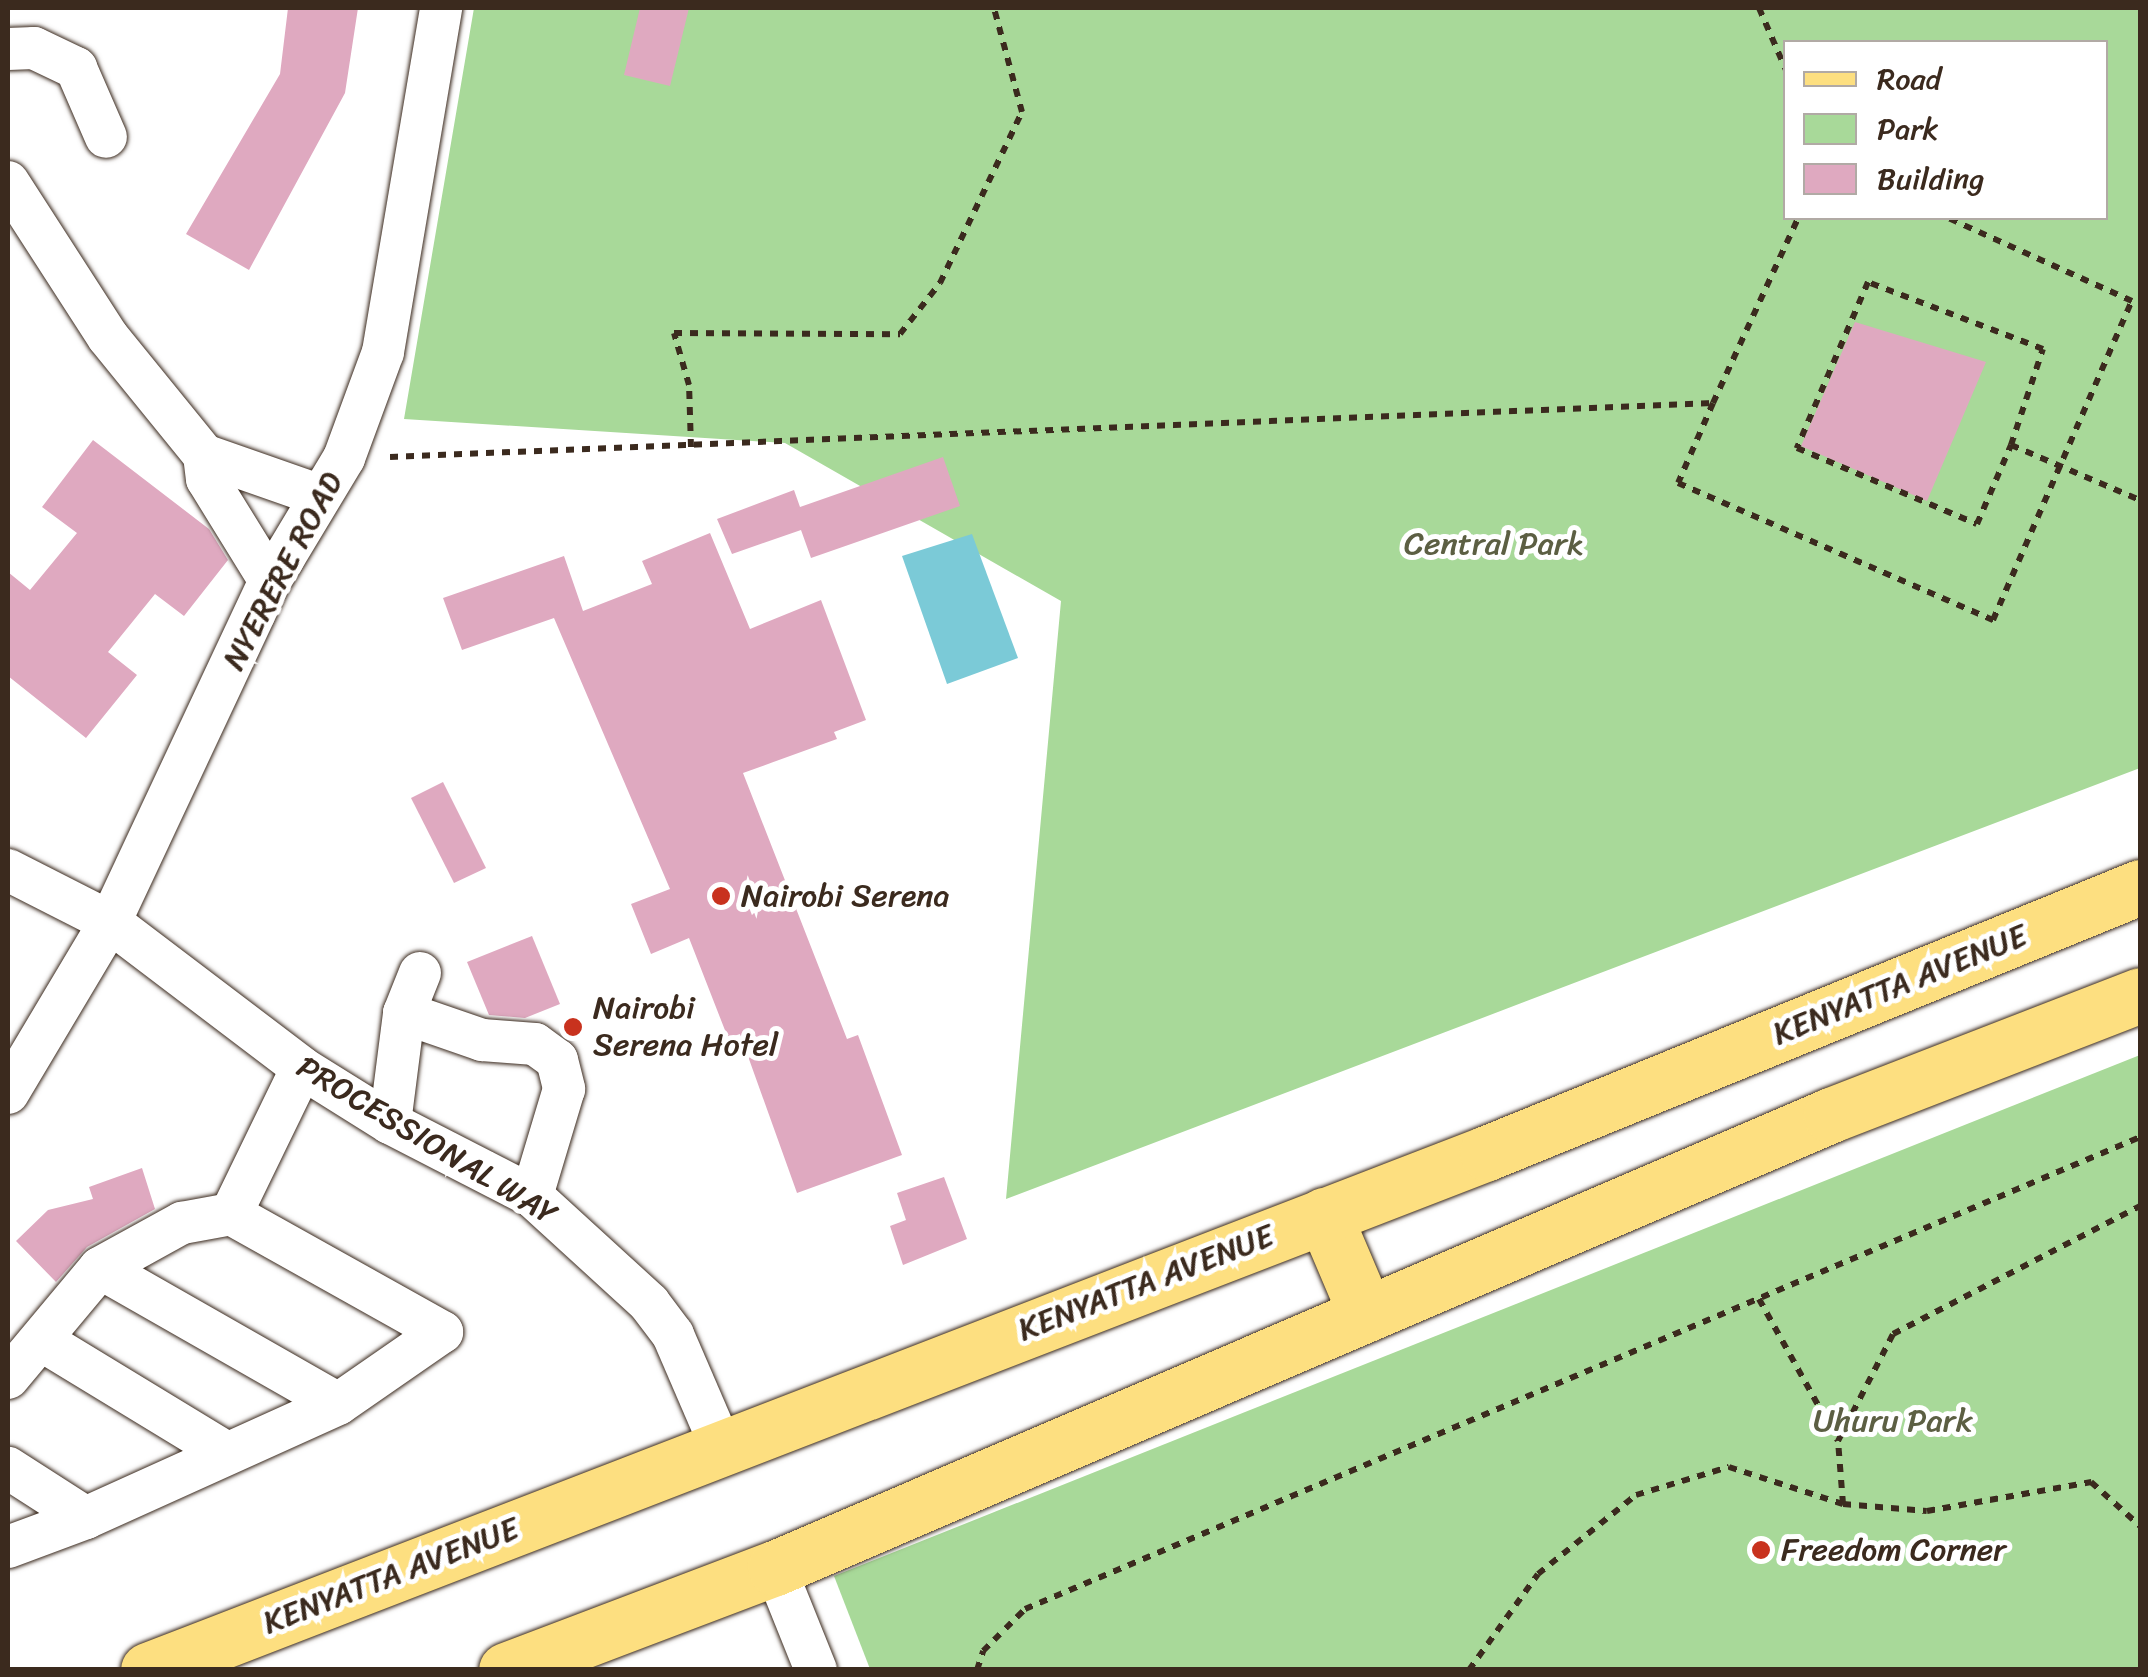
<!DOCTYPE html>
<style>
body{margin:0}
#map{position:relative;width:2148px;height:1677px;overflow:hidden;background:#fff;font-family:Sriracha,sans-serif}
div>[style]{position:absolute}
.green>*{inset:0;background:#a8d999}
.water>*{inset:0;background:#7bcad7}
.building>*{inset:0;background:#dfa9c0}
.path>*{height:6px;margin-top:-3px;transform-origin:0;background:repeating-linear-gradient(90deg,#3b2a1e 0 8px,transparent 0 16px)}
.roads{filter:drop-shadow(0 0 2px #3b2a1e) drop-shadow(0 0 2px #3b2a1e)}
.minor>*{height:42px;margin:-21px;padding:0 21px;transform-origin:21px;border-radius:21px;background:#fff}
.major>*{height:55px;margin:-27.5px;padding:0 27.5px;transform-origin:27.5px;border-radius:27.5px;background:#fddf80}
.dots>*{width:28px;height:28px;translate:-50% -50%;box-sizing:border-box;border:5px solid #fff;border-radius:50%}
span{translate:-50% -50%;white-space:nowrap;text-align:center;line-height:1.15;-webkit-text-stroke:10px #fff;paint-order:stroke}
.park-label{font-size:32px;color:#5c5f43}
.street-label{font-size:32px;color:#3b2a1e}
.poi-label{font-size:32px;color:#3b2a1e}
.left{translate:0 -50%;text-align:left}
.frame{position:absolute;inset:0;border:10px solid #3b2a1e;pointer-events:none}
.legend{position:absolute;left:1783px;top:40px;width:325px;height:180px;box-sizing:border-box;background:#fff;border:2px solid #b1aaa5;margin:0;padding:12px 18px;list-style:none;font-size:30px;color:#3b2a1e}
.legend li{display:flex;align-items:center;gap:20px;height:50px}
.legend b{width:50px;border:2px solid #b1aaa5}
</style>
<div id="map">
<div class="green">
<div style="clip-path:polygon(evenodd,474px 8px,2140px 8px,2140px 768px,1006px 1199px,1061px 601px,785px 443px,404px 419px,474px 8px,1786px 42px,2106px 42px,2106px 218px,1786px 218px,1786px 42px)"></div>
<div style="clip-path:polygon(2140px 1055px,2140px 1669px,870px 1669px,834px 1576px)"></div>
</div>
<div class="water">
<div style="clip-path:polygon(972px 534px,1018px 658px,947px 684px,902px 556px)"></div>
</div>
<div class="building">
<div style="clip-path:polygon(288px 8px,358px 8px,345px 93px,249px 270px,186px 234px,280px 74px)"></div>
<div style="clip-path:polygon(640px 8px,689px 8px,670px 86px,624px 75px)"></div>
<div style="clip-path:polygon(1855px 322px,1986px 362px,1927px 501px,1801px 446px)"></div>
<div style="clip-path:polygon(93px 440px,209px 529px,228px 560px,184px 616px,155px 594px,108px 652px,137px 675px,86px 738px,8px 676px,8px 572px,30px 590px,77px 533px,42px 507px)"></div>
<div style="clip-path:polygon(943px 457px,960px 506px,811px 558px,801px 530px,732px 554px,717px 519px,794px 490px,800px 507px)"></div>
<div style="clip-path:polygon(710px 533px,750px 629px,821px 600px,866px 720px,834px 732px,837px 739px,743px 773px,847px 1039px,858px 1035px,902px 1155px,797px 1193px,740px 1034px,728px 1038px,689px 938px,651px 954px,631px 904px,670px 889px,554px 618px,462px 650px,443px 598px,564px 556px,583px 611px,652px 584px,642px 561px)"></div>
<div style="clip-path:polygon(443px 782px,486px 868px,454px 883px,411px 798px)"></div>
<div style="clip-path:polygon(532px 936px,560px 1004px,525px 1018px,489px 1015px,467px 962px)"></div>
<div style="clip-path:polygon(142px 1168px,155px 1209px,87px 1247px,56px 1282px,16px 1241px,48px 1210px,93px 1199px,89px 1187px)"></div>
<div style="clip-path:polygon(944px 1177px,967px 1239px,903px 1265px,890px 1226px,906px 1220px,897px 1193px)"></div>
</div>
<div class="path">
<div style="left:1759px;top:8px;width:68px;rotate:66.5deg"></div>
<div style="left:1713px;top:403px;width:87px;rotate:113.6deg"></div>
<div style="left:1678px;top:483px;width:344px;rotate:23.5deg"></div>
<div style="left:1993px;top:620px;width:348px;rotate:-66.5deg"></div>
<div style="left:2132px;top:301px;width:202px;rotate:-155.7deg"></div>
<div style="left:2011px;top:445px;width:101px;rotate:-71.6deg"></div>
<div style="left:2043px;top:349px;width:187px;rotate:-159.1deg"></div>
<div style="left:1868px;top:282px;width:181px;rotate:113.2deg"></div>
<div style="left:1797px;top:448px;width:195px;rotate:22.9deg"></div>
<div style="left:1977px;top:524px;width:86px;rotate:-66.7deg"></div>
<div style="left:2011px;top:445px;width:140px;rotate:23.1deg"></div>
<div style="left:691px;top:447px;width:62px;rotate:-91.8deg"></div>
<div style="left:689px;top:385px;width:54px;rotate:-106.1deg"></div>
<div style="left:674px;top:333px;width:226px;rotate:0.3deg"></div>
<div style="left:900px;top:334px;width:65px;rotate:-51.9deg"></div>
<div style="left:940px;top:283px;width:190px;rotate:-64.4deg"></div>
<div style="left:1022px;top:112px;width:108px;rotate:-105.1deg"></div>
<div style="left:390px;top:457px;width:1324px;rotate:-2.34deg"></div>
<div style="left:1713px;top:403px;width:204px;rotate:-65.3deg"></div>
<div style="left:1759px;top:1299px;width:162px;rotate:60.9deg"></div>
<div style="left:1843px;top:1504px;width:84px;rotate:4.8deg"></div>
<div style="left:1927px;top:1511px;width:167px;rotate:-10deg"></div>
<div style="left:2091px;top:1482px;width:66px;rotate:41.9deg"></div>
<div style="left:977px;top:1670px;width:20px;rotate:-72deg"></div>
<div style="left:983px;top:1651px;width:59px;rotate:-45deg"></div>
<div style="left:1025px;top:1609px;width:1211px;rotate:-22.94deg"></div>
<div style="left:1469px;top:1670px;width:118px;rotate:-54.3deg"></div>
<div style="left:1538px;top:1574px;width:126px;rotate:-38.9deg"></div>
<div style="left:1636px;top:1495px;width:97px;rotate:-16.8deg"></div>
<div style="left:1729px;top:1467px;width:120px;rotate:18deg"></div>
<div style="left:1843px;top:1504px;width:63px;rotate:-94.5deg"></div>
<div style="left:1838px;top:1441px;width:120px;rotate:-62.8deg"></div>
<div style="left:1893px;top:1334px;width:278px;rotate:-27.4deg"></div>
</div>
<div class="roads">
<div class="minor">
<div style="left:8px;top:49px;width:26px;rotate:-2deg"></div>
<div style="left:34px;top:48px;width:47px;rotate:25.5deg"></div>
<div style="left:76px;top:68px;width:75px;rotate:66.5deg"></div>
<div style="left:8px;top:182px;width:184px;rotate:57.2deg"></div>
<div style="left:108px;top:337px;width:152px;rotate:50.9deg"></div>
<div style="left:204px;top:455px;width:24px;rotate:83deg"></div>
<div style="left:207px;top:479px;width:120px;rotate:58.3deg"></div>
<div style="left:204px;top:455px;width:121px;rotate:19.3deg"></div>
<div style="left:8px;top:870px;width:114px;rotate:27deg"></div>
<div style="left:110px;top:922px;width:241px;rotate:37.2deg"></div>
<div style="left:302px;top:1068px;width:104px;rotate:32deg"></div>
<div style="left:390px;top:1123px;width:160px;rotate:27.2deg"></div>
<div style="left:532px;top:1196px;width:159px;rotate:42.4deg"></div>
<div style="left:649px;top:1303px;width:40px;rotate:53deg"></div>
<div style="left:673px;top:1335px;width:124px;rotate:66.7deg"></div>
<div style="left:404px;top:1013px;width:83px;rotate:19.1deg"></div>
<div style="left:482px;top:1040px;width:53px;rotate:4.3deg"></div>
<div style="left:535px;top:1044px;width:27px;rotate:36deg"></div>
<div style="left:557px;top:1060px;width:30px;rotate:76deg"></div>
<div style="left:564px;top:1089px;width:112px;rotate:106.7deg"></div>
<div style="left:8px;top:1093px;width:199px;rotate:-59.2deg"></div>
<div style="left:110px;top:922px;width:377px;rotate:-64.9deg"></div>
<div style="left:270px;top:581px;width:144px;rotate:-59deg"></div>
<div style="left:344px;top:458px;width:113px;rotate:-69.8deg"></div>
<div style="left:383px;top:352px;width:349px;rotate:-80.4deg"></div>
<div style="left:390px;top:1123px;width:111px;rotate:-82.7deg"></div>
<div style="left:404px;top:1013px;width:43px;rotate:-68.2deg"></div>
<div style="left:231px;top:1214px;width:162px;rotate:-64.1deg"></div>
<div style="left:100px;top:1268px;width:274px;rotate:29.7deg"></div>
<div style="left:41px;top:1340px;width:215px;rotate:31.3deg"></div>
<div style="left:8px;top:1378px;width:143px;rotate:-50.1deg"></div>
<div style="left:100px;top:1268px;width:94px;rotate:-28.8deg"></div>
<div style="left:182px;top:1223px;width:50px;rotate:-10.4deg"></div>
<div style="left:231px;top:1214px;width:242px;rotate:29.2deg"></div>
<div style="left:442px;top:1332px;width:126px;rotate:145.3deg"></div>
<div style="left:338px;top:1404px;width:277px;rotate:155.7deg"></div>
<div style="left:86px;top:1518px;width:93px;rotate:-147.3deg"></div>
<div style="left:8px;top:1547px;width:83px;rotate:-20.4deg"></div>
<div style="left:775px;top:1568px;width:110px;rotate:68.1deg"></div>
</div>
<div class="major">
<div style="left:1324px;top:1215px;width:108px;rotate:67deg"></div>
<div style="left:148px;top:1670px;width:1435px;rotate:-21.11deg"></div>
<div style="left:1487px;top:1153px;width:705px;rotate:-22.16deg"></div>
<div style="left:506px;top:1670px;width:288px;rotate:-20.8deg"></div>
<div style="left:775px;top:1568px;width:1149px;rotate:-23.22deg"></div>
<div style="left:1831px;top:1115px;width:331px;rotate:-21.2deg"></div>
</div>
</div>
<div class="dots">
<div style="left:721px;top:896px;background:#c8321e"></div>
<div style="left:573px;top:1027px;background:#c8321e"></div>
<div style="left:1761px;top:1550px;background:#c8321e"></div>
</div>
<div class="park-label">
<span style="left:1494px;top:544px">Central Park</span>
<span style="left:1893px;top:1421px">Uhuru Park</span>
</div>
<div class="street-label">
<span style="left:283px;top:571px;rotate:-62deg">NYERERE ROAD</span>
<span style="left:1900px;top:985px;rotate:-22deg">KENYATTA AVENUE</span>
<span style="left:427px;top:1141px;rotate:31deg">PROCESSIONAL WAY</span>
<span style="left:1146px;top:1283px;rotate:-21deg">KENYATTA AVENUE</span>
<span style="left:391px;top:1576px;rotate:-21deg">KENYATTA AVENUE</span>
</div>
<div class="poi-label">
<span class="left" style="left:741px;top:896px">Nairobi Serena</span>
<span class="left" style="left:593px;top:1027px">Nairobi<br>Serena Hotel</span>
<span class="left" style="left:1781px;top:1550px">Freedom Corner</span>
</div>
<div class="frame"></div>
<ul class="legend">
<li><b style="height:12px;background:#fddf80"></b>Road</li>
<li><b style="height:28px;background:#a8d999"></b>Park</li>
<li><b style="height:28px;background:#dfa9c0"></b>Building</li>
</ul>
</div>
